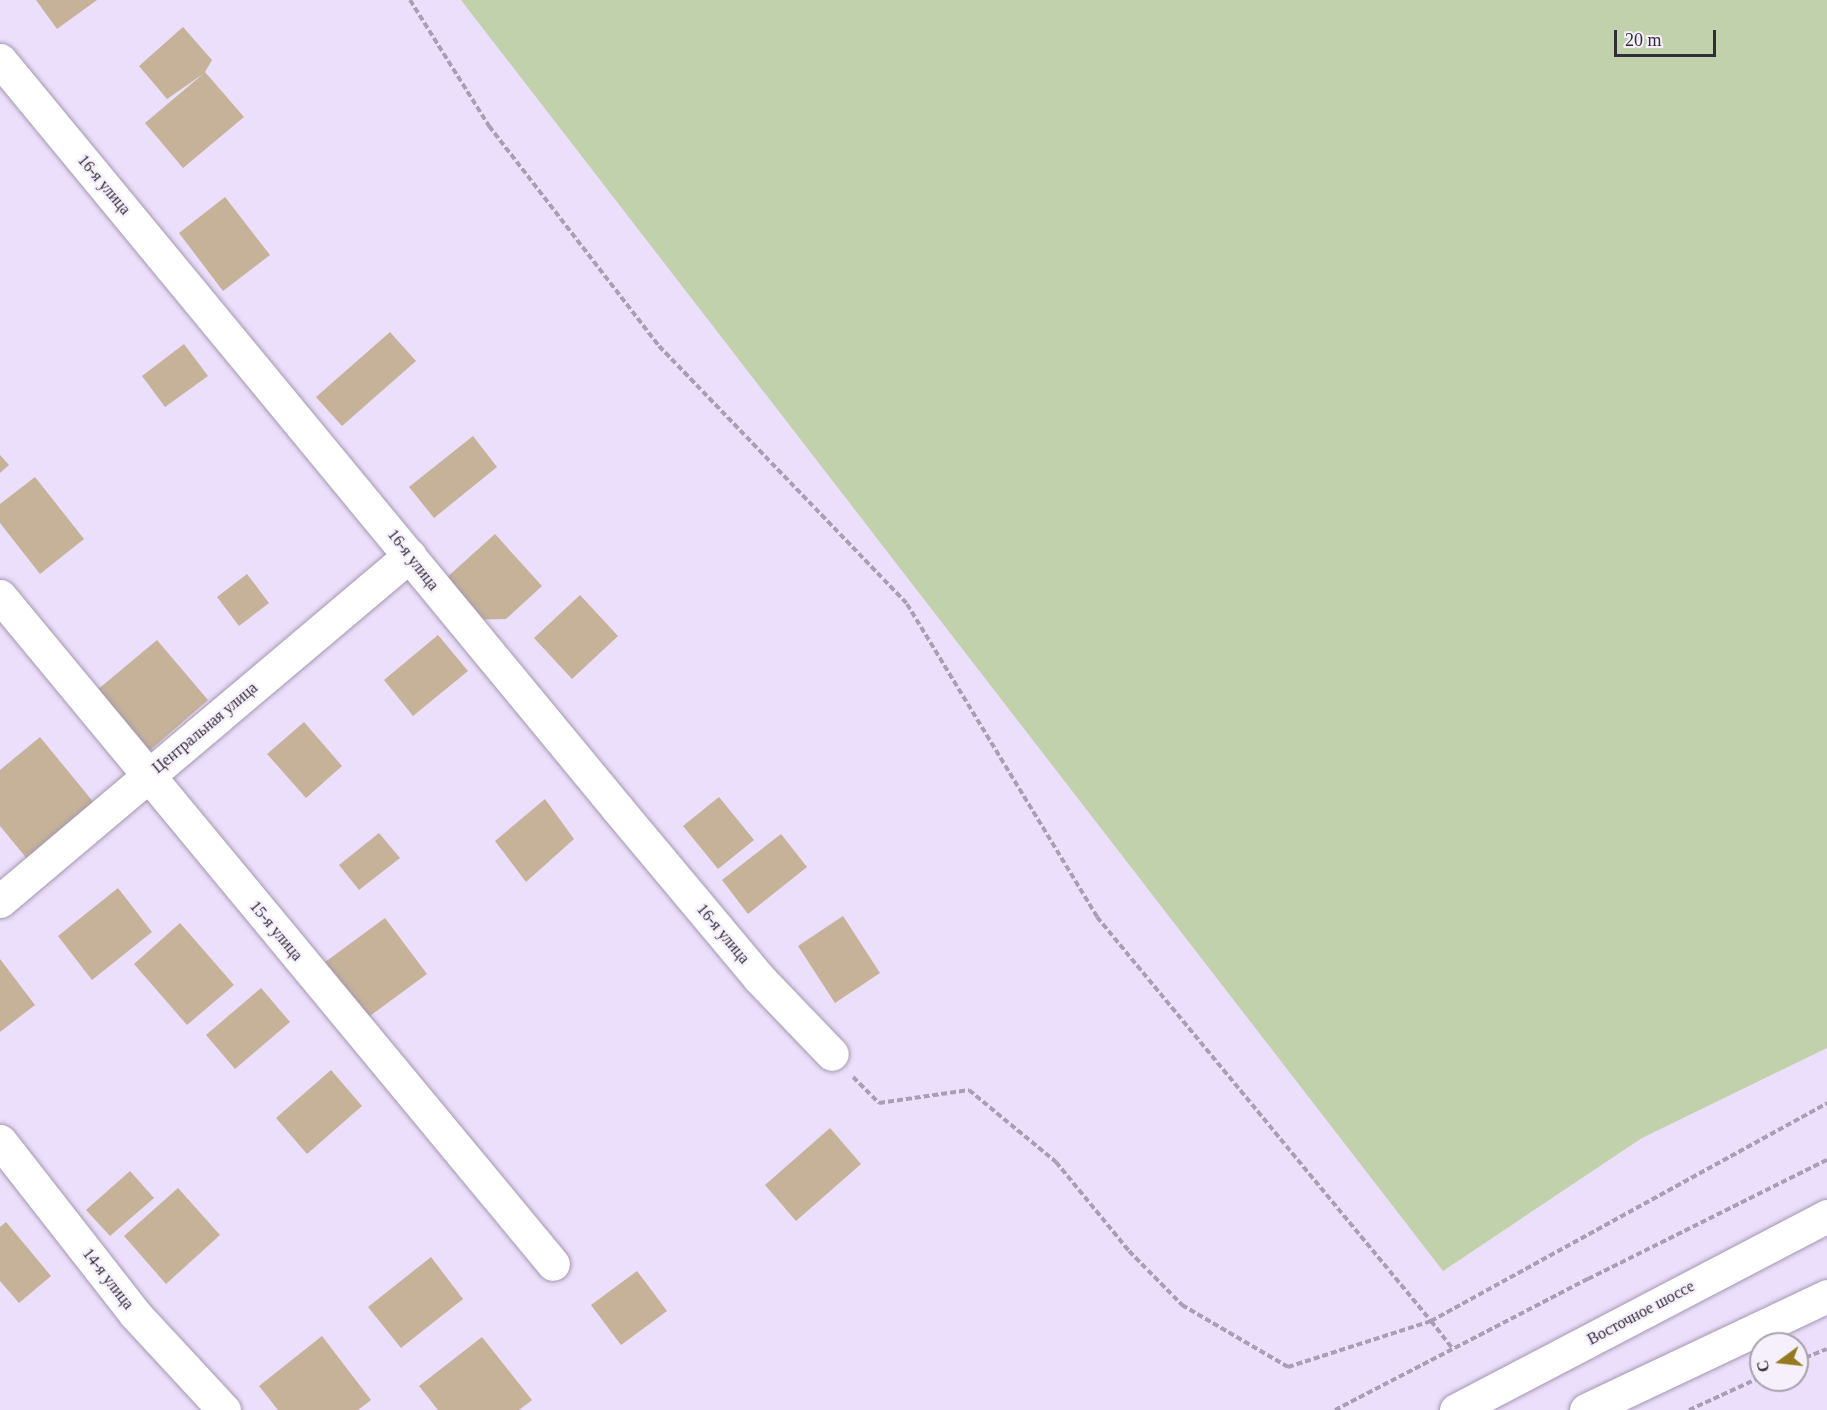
<!DOCTYPE html>
<meta charset="utf-8">
<style>
body{margin:0}
#map{position:relative;width:1827px;height:1410px;overflow:hidden;background:#ecdffb;font-family:"Times New Roman",serif}
div>[style]{position:absolute}
.green>*{inset:0;background:#c0d1ac}
.building>*{inset:0;background:#c5b299}
.path>*{height:4px;margin-top:-2px;transform-origin:0;background:repeating-linear-gradient(90deg,#a99fb4 0 6px,transparent 0 9px)}
.roads{filter:drop-shadow(0 0 2px #a497b1) drop-shadow(0 0 2px #a497b1)}
.minor>*{height:33px;margin:-16.5px;padding:0 16.5px;transform-origin:16.5px;border-radius:16.5px;background:#fff}
.trunk>*{height:33px;margin:-16.5px;padding:0 16.5px;transform-origin:16.5px;border-radius:16.5px;background:#fff}
span{translate:-50% -50%;white-space:nowrap;text-align:center;line-height:1.15;-webkit-text-stroke:4.5px #f5f0fb;paint-order:stroke}
.street-label{font-size:16px;color:#322d37}
.north{position:absolute;left:1749px;top:1332px;width:60px;height:60px;box-sizing:border-box;background:#f5f0fb;border:2px solid #a7a2ad;border-radius:50%;rotate:255deg;font-size:16px;font-weight:700;line-height:24px;text-align:center;color:#322d37}
.north::after{content:'';display:block;margin:auto;width:21px;height:27px;background:#967a22;clip-path:polygon(50% 0,100% 100%,50% 72%,0 100%)}
.scale{position:absolute;left:1614px;top:30px;width:102px;height:27px;box-sizing:border-box;border:3px solid #322d37;border-top:0;padding-left:8px;font-size:18px;line-height:21px;white-space:nowrap;color:#322d37;-webkit-text-stroke:4px #f5f0fb;paint-order:stroke}
</style>
<div id="map">
<div class="green">
<div style="clip-path:polygon(461px 0,1827px 0,1827px 1048px,1642px 1138px,1443px 1271px)"></div>
</div>
<div class="building">
<div style="clip-path:polygon(36px 0,97px 0,57px 29px)"></div>
<div style="clip-path:polygon(183px 27px,212px 60px,205px 72px,244px 117px,183px 168px,145px 123px,203px 74px,167px 99px,139px 66px)"></div>
<div style="clip-path:polygon(225px 197px,270px 255px,223px 291px,179px 233px)"></div>
<div style="clip-path:polygon(390px 332px,416px 361px,342px 426px,316px 397px)"></div>
<div style="clip-path:polygon(184px 344px,208px 376px,165px 407px,142px 376px)"></div>
<div style="clip-path:polygon(473px 436px,497px 467px,434px 518px,409px 487px)"></div>
<div style="clip-path:polygon(0 455px,9px 465px,0 473px)"></div>
<div style="clip-path:polygon(35px 477px,84px 539px,40px 574px,0 523px,0 504px)"></div>
<div style="clip-path:polygon(495px 534px,542px 586px,506px 619px,463px 620px,435px 588px)"></div>
<div style="clip-path:polygon(247px 574px,269px 603px,239px 626px,217px 597px)"></div>
<div style="clip-path:polygon(580px 595px,618px 636px,572px 679px,534px 638px)"></div>
<div style="clip-path:polygon(438px 635px,468px 671px,413px 716px,384px 680px)"></div>
<div style="clip-path:polygon(157px 640px,208px 700px,148px 752px,96px 691px)"></div>
<div style="clip-path:polygon(304px 722px,342px 766px,306px 798px,267px 754px)"></div>
<div style="clip-path:polygon(40px 737px,95px 804px,28px 860px,0 826px,0 770px)"></div>
<div style="clip-path:polygon(719px 797px,754px 840px,718px 869px,683px 826px)"></div>
<div style="clip-path:polygon(545px 799px,574px 839px,526px 882px,495px 841px)"></div>
<div style="clip-path:polygon(379px 833px,400px 858px,359px 890px,339px 865px)"></div>
<div style="clip-path:polygon(781px 834px,807px 867px,748px 914px,722px 880px)"></div>
<div style="clip-path:polygon(118px 888px,152px 932px,92px 980px,58px 936px)"></div>
<div style="clip-path:polygon(843px 916px,880px 973px,835px 1003px,798px 946px)"></div>
<div style="clip-path:polygon(385px 918px,427px 974px,363px 1021px,321px 965px)"></div>
<div style="clip-path:polygon(180px 923px,234px 985px,187px 1025px,134px 964px)"></div>
<div style="clip-path:polygon(0 959px,35px 1005px,0 1032px)"></div>
<div style="clip-path:polygon(261px 988px,290px 1022px,235px 1069px,206px 1035px)"></div>
<div style="clip-path:polygon(331px 1070px,362px 1106px,307px 1154px,276px 1118px)"></div>
<div style="clip-path:polygon(830px 1128px,861px 1164px,796px 1221px,765px 1185px)"></div>
<div style="clip-path:polygon(130px 1171px,154px 1198px,110px 1236px,86px 1210px)"></div>
<div style="clip-path:polygon(178px 1188px,220px 1235px,166px 1284px,124px 1236px)"></div>
<div style="clip-path:polygon(6px 1222px,51px 1276px,19px 1303px,0 1281px,0 1227px)"></div>
<div style="clip-path:polygon(431px 1257px,463px 1299px,401px 1348px,368px 1307px)"></div>
<div style="clip-path:polygon(637px 1271px,667px 1311px,621px 1345px,591px 1305px)"></div>
<div style="clip-path:polygon(322px 1336px,371px 1400px,358px 1410px,278px 1410px,259px 1386px)"></div>
<div style="clip-path:polygon(482px 1337px,532px 1400px,519px 1410px,438px 1410px,419px 1386px)"></div>
</div>
<div class="path">
<div style="left:410px;top:0;width:149px;rotate:57.9deg"></div>
<div style="left:489px;top:126px;width:278px;rotate:52.3deg"></div>
<div style="left:659px;top:346px;width:358px;rotate:46.1deg"></div>
<div style="left:907px;top:604px;width:366px;rotate:58.7deg"></div>
<div style="left:1097px;top:917px;width:524px;rotate:50.42deg"></div>
<div style="left:1431px;top:1321px;width:452px;rotate:-28.8deg"></div>
<div style="left:853px;top:1077px;width:37px;rotate:45deg"></div>
<div style="left:879px;top:1103px;width:91px;rotate:-8.2deg"></div>
<div style="left:969px;top:1090px;width:113px;rotate:39.6deg"></div>
<div style="left:1056px;top:1162px;width:115px;rotate:50.6deg"></div>
<div style="left:1129px;top:1251px;width:76px;rotate:45.5deg"></div>
<div style="left:1182px;top:1305px;width:123px;rotate:30.3deg"></div>
<div style="left:1288px;top:1367px;width:150px;rotate:-17.8deg"></div>
<div style="left:1431px;top:1321px;width:36px;rotate:52deg"></div>
<div style="left:1797px;top:1361px;width:32px;rotate:-22deg"></div>
<div style="left:1335px;top:1410px;width:285px;rotate:-27.4deg"></div>
<div style="left:1588px;top:1279px;width:267px;rotate:-26.5deg"></div>
<div style="left:1689px;top:1410px;width:79px;rotate:-24.6deg"></div>
</div>
<div class="roads">
<div class="minor">
<div style="left:0;top:60px;width:970px;rotate:50.48deg"></div>
<div style="left:617px;top:808px;width:222px;rotate:50.1deg"></div>
<div style="left:759px;top:978px;width:105px;rotate:46.2deg"></div>
<div style="left:0;top:596px;width:867px;rotate:50.38deg"></div>
<div style="left:0;top:901px;width:536px;rotate:-40.16deg"></div>
<div style="left:0;top:1141px;width:219px;rotate:52deg"></div>
<div style="left:135px;top:1314px;width:131px;rotate:47.2deg"></div>
</div>
<div class="trunk">
<div style="left:1456px;top:1410px;width:419px;rotate:-27.6deg"></div>
<div style="left:1586px;top:1410px;width:267px;rotate:-25.3deg"></div>
</div>
</div>
<div class="street-label">
<span style="left:104px;top:185px;rotate:50deg">16-я улица</span>
<span style="left:413px;top:560px;rotate:52deg">16-я улица</span>
<span style="left:205px;top:728px;rotate:-40deg">Центральная улица</span>
<span style="left:276px;top:931px;rotate:50deg">15-я улица</span>
<span style="left:723px;top:934px;rotate:50deg">16-я улица</span>
<span style="left:108px;top:1279px;rotate:52deg">14-я улица</span>
<span style="left:1641px;top:1313px;rotate:-28deg">Восточное шоссе</span>
</div>
<div class="north">С</div>
<div class="scale">20 m</div>
</div>
